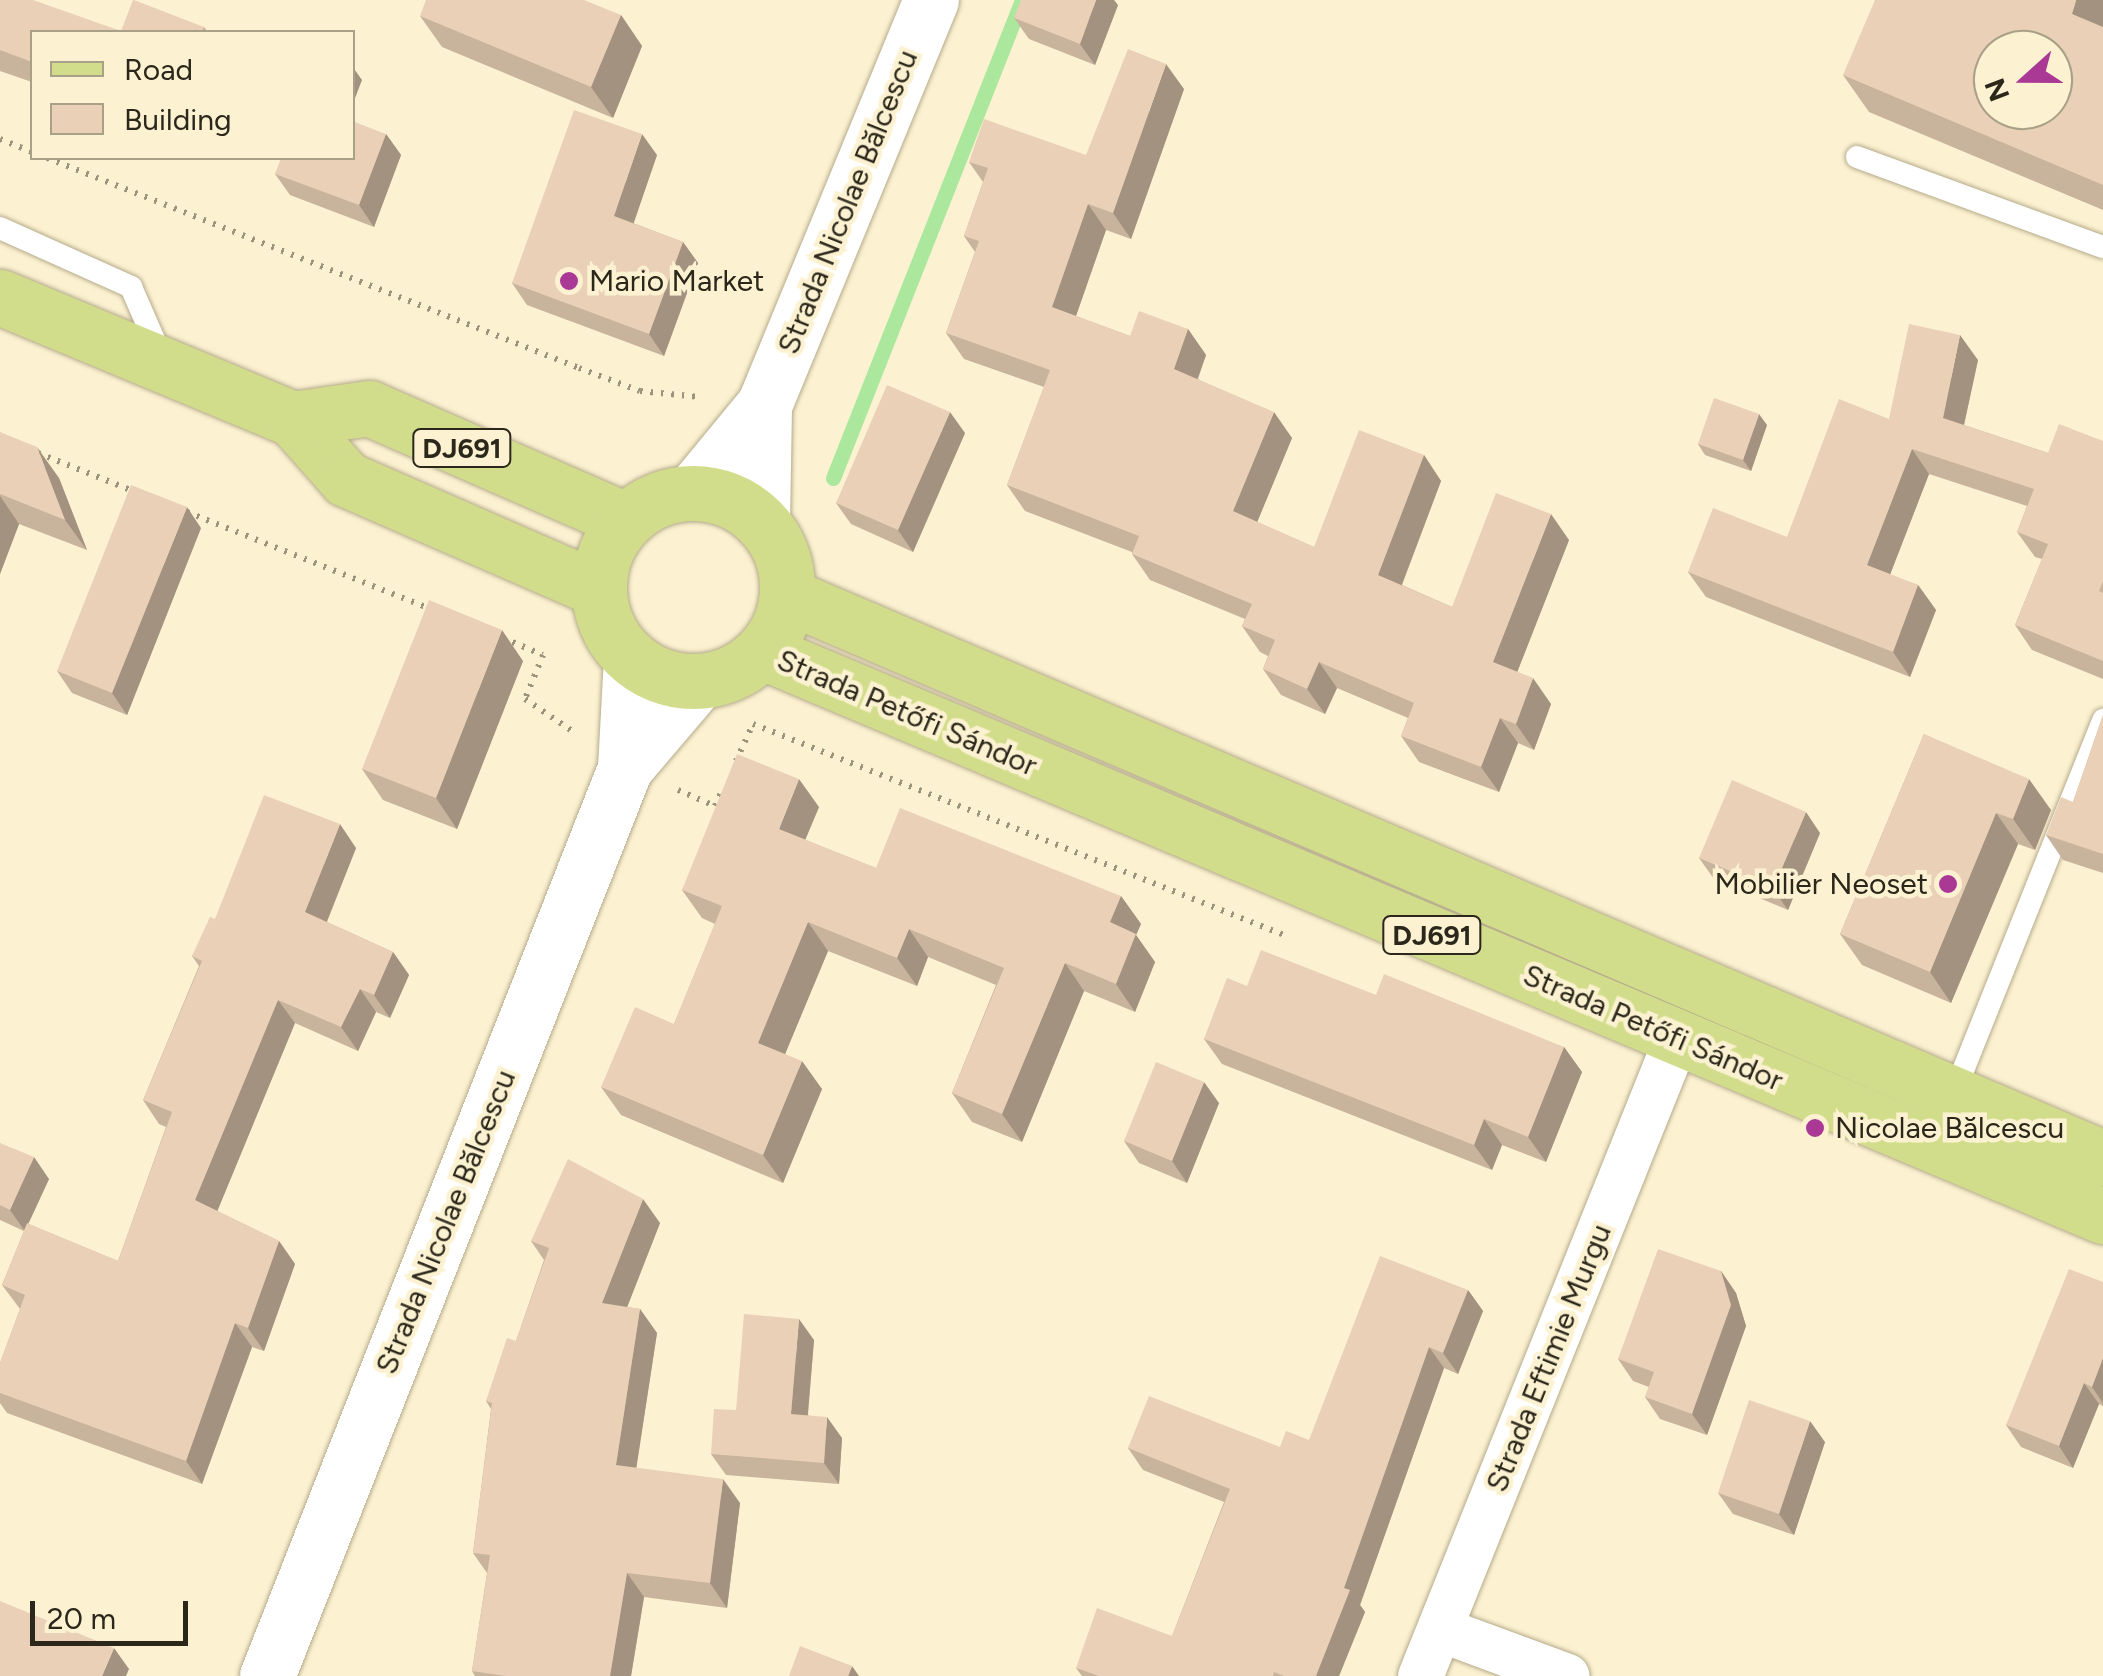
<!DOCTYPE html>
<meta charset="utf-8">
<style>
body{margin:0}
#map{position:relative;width:2103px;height:1676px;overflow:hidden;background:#fcf2d1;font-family:Figtree,sans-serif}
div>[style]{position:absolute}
.stream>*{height:15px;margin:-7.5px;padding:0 7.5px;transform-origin:7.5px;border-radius:7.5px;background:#abe89e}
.path>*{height:6px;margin-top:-3px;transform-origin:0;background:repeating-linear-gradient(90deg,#9b947d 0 2.5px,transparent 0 10.5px)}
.roads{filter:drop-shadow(0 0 2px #b5ab8c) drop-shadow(0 0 2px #b5ab8c)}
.lane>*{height:22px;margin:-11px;padding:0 11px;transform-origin:11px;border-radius:11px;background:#fff}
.street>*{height:45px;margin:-22.5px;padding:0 22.5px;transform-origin:22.5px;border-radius:22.5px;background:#fff}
.secondary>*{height:55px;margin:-27.5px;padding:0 27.5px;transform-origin:27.5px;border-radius:27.5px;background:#fff}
.primary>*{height:55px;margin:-27.5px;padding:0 27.5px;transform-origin:27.5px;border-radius:27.5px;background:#d2dd8c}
.primary>.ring{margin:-27.5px;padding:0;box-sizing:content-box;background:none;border:55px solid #d2dd8c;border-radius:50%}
.wall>*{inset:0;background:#c8b39d}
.shaded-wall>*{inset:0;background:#a3927f}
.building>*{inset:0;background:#e9d0b6}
.dots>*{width:28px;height:28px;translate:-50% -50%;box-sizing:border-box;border:5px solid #fcf2d1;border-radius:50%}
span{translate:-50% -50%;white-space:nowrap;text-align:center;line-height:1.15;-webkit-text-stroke:9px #fcf2d1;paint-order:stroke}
.shield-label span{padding:2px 8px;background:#fcf2d1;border:2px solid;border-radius:8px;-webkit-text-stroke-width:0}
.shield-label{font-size:28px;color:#2b271b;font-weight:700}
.street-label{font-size:30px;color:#2b271b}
.poi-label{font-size:30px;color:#2b271b}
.left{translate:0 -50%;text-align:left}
.right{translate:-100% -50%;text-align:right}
.legend{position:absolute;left:30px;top:30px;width:325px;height:130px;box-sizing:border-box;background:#fcf2d1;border:2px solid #a8a188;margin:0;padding:12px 18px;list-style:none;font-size:30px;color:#2b271b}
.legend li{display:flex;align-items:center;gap:20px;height:50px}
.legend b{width:50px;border:2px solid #a8a188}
.north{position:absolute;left:1973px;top:30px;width:100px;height:100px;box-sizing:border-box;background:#fcf2d1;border:2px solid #a8a188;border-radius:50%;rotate:249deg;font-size:28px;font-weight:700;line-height:40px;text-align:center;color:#2b271b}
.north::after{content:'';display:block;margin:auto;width:35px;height:45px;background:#a93995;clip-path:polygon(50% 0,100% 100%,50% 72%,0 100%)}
.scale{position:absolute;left:30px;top:1601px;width:158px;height:45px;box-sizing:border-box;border:5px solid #2b271b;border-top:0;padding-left:12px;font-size:30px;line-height:35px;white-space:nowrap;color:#2b271b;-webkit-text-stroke:8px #fcf2d1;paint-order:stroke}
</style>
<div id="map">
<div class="stream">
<div style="left:833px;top:478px;width:514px;rotate:-68.43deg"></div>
</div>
<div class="path">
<div style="left:0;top:139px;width:35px;rotate:22deg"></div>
<div style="left:47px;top:158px;width:572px;rotate:21.54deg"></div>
<div style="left:579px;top:368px;width:65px;rotate:20.7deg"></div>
<div style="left:640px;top:391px;width:60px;rotate:5.7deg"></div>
<div style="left:38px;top:453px;width:102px;rotate:21.8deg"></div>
<div style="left:187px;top:512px;width:263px;rotate:21.7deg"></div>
<div style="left:503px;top:638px;width:43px;rotate:23deg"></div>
<div style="left:543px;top:655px;width:48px;rotate:112.2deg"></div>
<div style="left:525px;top:699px;width:57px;rotate:34.2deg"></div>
<div style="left:736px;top:761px;width:41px;rotate:-65.3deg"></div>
<div style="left:753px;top:724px;width:577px;rotate:21.67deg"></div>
<div style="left:678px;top:790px;width:40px;rotate:23.4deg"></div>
<div style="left:715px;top:806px;width:17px;rotate:-66deg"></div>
</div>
<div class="roads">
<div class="lane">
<div style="left:1857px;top:157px;width:262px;rotate:20.1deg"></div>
<div style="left:0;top:228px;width:144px;rotate:24.2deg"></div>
<div style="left:131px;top:287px;width:77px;rotate:66.4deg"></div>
<div style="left:1954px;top:1093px;width:402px;rotate:-68.2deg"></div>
</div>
<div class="street">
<div style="left:1440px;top:1629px;width:135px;rotate:20.3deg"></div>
<div style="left:1420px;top:1676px;width:687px;rotate:-68.11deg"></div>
</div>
<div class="secondary">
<div style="left:693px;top:491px;width:112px;rotate:-50.5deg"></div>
<div style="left:764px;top:405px;width:438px;rotate:-67.6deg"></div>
<div style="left:762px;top:521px;width:116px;rotate:-89deg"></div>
<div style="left:625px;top:768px;width:114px;rotate:-49.6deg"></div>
<div style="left:267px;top:1676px;width:976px;rotate:-68.48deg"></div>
<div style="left:625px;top:768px;width:110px;rotate:-86.9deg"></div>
</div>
<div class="primary">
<div style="left:0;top:297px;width:317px;rotate:22.6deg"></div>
<div style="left:293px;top:419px;width:80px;rotate:48.5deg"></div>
<div style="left:346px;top:479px;width:275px;rotate:23.6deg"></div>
<div style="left:293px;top:419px;width:77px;rotate:-8.2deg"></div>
<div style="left:369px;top:408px;width:279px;rotate:23.6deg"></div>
<div class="ring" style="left:599px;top:493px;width:133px;height:133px"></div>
<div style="left:788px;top:596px;width:1430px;rotate:23.14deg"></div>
<div style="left:763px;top:652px;width:1454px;rotate:22.83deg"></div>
</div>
</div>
<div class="wall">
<div style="clip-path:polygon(0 0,121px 31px,204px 27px,208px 32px,32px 32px,32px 82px,0 71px)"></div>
<div style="clip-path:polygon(2103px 0,2103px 210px,1869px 112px,1843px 75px)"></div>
<div style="clip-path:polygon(1118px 5px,1095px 65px,1029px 39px,1014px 18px)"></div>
<div style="clip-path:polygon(621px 15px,642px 46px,613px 118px,442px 47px,420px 16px)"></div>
<div style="clip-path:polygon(1184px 89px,1131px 239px,1106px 230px,1076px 316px,1130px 336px,1188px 329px,1206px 355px,1198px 379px,1292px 438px,1257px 522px,1314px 547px,1424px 455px,1441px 481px,1402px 585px,1452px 607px,1569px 540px,1517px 672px,1551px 704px,1534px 750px,1518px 743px,1499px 792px,1419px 762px,1401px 736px,1408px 718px,1337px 688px,1325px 714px,1281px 695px,1263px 669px,1268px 656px,1260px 652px,1242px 626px,1245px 619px,1150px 580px,1132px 554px,1132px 552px,1025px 511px,1007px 485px,1044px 387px,964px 359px,946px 333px,975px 252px,964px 236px,983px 182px,969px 162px,1086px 155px)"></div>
<div style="clip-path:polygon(386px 134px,401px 155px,374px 227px,290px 195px,275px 174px)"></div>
<div style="clip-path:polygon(657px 155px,633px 223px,683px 242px,698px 263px,664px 356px,527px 305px,512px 283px)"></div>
<div style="clip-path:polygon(1978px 360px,1964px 425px,2048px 453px,2103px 441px,2103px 679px,2032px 650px,2015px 625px,2042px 559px,2035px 557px,2017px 532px,2027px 506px,1929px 474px,1890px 575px,1918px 585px,1936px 610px,1910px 677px,1706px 597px,1688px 572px,1787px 537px,1889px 419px)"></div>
<div style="clip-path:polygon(1767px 425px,1751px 471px,1705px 455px,1698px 444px)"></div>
<div style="clip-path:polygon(0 432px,59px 478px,87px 550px,19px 524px,0 574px)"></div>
<div style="clip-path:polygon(965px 433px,913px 552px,851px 524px,836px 503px)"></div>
<div style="clip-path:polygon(201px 528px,127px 715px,72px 693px,57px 671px)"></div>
<div style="clip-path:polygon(523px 661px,457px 829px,383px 800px,362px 769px)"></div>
<div style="clip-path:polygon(2103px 715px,2103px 873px,2063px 860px,2046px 835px,2073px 802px)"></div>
<div style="clip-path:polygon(1924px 734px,2051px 810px,2035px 850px,2018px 844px,1951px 1003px,1862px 965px,1840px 934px)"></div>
<div style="clip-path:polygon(819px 807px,805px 840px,876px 868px,1121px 896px,1141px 924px,1136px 935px,1155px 962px,1135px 1012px,1084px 991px,1022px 1142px,972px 1122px,952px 1093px,996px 985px,928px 957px,917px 986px,828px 951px,785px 1054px,822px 1089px,783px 1183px,621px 1115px,601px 1087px,674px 1024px,715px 924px,702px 918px,682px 890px)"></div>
<div style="clip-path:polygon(1820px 833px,1788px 910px,1714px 879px,1699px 858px)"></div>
<div style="clip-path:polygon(356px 848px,327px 922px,393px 952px,409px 975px,390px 1018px,376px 1012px,358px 1051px,295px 1023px,217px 1211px,279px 1241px,295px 1264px,264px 1351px,252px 1347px,202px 1484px,7px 1413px,0 1403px,0 1363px,20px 1309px,2px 1285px,24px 1231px,0 1220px,0 1143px,49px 1179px,28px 1224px,118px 1261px,166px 1127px,159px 1124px,143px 1100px,199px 966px,192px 956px,215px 919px)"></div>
<div style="clip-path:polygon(1247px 986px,1376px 995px,1564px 1047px,1582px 1072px,1546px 1162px,1502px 1145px,1492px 1170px,1222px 1064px,1204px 1039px)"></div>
<div style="clip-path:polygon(1219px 1103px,1187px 1183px,1139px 1163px,1124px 1141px)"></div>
<div style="clip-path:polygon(660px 1223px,627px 1307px,640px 1309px,657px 1333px,636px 1468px,740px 1503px,727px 1608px,644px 1597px,631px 1676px,475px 1676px,472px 1671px,487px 1573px,473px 1553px,491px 1409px,486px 1401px,516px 1341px,544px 1260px,531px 1241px)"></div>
<div style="clip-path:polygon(1721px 1271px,1736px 1293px,1746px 1326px,1707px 1435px,1660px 1419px,1645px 1397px,1649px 1387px,1633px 1381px,1618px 1359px)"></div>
<div style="clip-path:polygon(2103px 1282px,2103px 1406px,2099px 1404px,2073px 1468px,2021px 1447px,2006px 1425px)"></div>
<div style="clip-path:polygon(1468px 1290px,1483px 1311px,1458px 1374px,1444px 1368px,1360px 1605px,1365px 1612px,1339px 1676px,1082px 1676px,1076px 1668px,1172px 1636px,1224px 1502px,1143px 1470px,1128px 1448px,1280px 1447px,1309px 1440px)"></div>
<div style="clip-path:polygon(814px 1340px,808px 1415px,842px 1438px,839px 1484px,726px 1475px,711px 1454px,736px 1410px)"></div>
<div style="clip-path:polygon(1825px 1442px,1794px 1535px,1733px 1514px,1718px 1493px)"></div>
</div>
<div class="shaded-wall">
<div style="clip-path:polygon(1096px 0,1114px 0,1118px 5px,1095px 65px,1080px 44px)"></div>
<div style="clip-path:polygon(2076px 0,2103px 0,2103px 32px,2072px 14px)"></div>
<div style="clip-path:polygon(621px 15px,642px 46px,613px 118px,591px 87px)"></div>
<div style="clip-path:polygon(1166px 64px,1184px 89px,1131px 239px,1113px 213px)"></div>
<div style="clip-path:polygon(352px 66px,362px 80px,352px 106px)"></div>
<div style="clip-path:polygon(386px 134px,401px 155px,374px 227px,359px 205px)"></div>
<div style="clip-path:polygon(642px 134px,657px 155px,629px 237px,614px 216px)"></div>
<div style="clip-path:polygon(1088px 204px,1106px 230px,1070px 333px,1052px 307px)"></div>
<div style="clip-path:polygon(683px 242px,698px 263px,664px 356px,649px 334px)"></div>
<div style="clip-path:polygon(1188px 329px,1206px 355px,1192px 394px,1174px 369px)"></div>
<div style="clip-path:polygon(1960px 335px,1978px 360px,1960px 443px,1943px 418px)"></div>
<div style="clip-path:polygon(950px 412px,965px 433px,913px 552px,898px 530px)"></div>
<div style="clip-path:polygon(1274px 412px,1292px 438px,1251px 537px,1233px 511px)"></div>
<div style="clip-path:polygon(1759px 414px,1767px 425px,1751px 471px,1743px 460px)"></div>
<div style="clip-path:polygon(37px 447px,59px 478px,87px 550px,65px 520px)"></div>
<div style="clip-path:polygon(1912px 449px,1929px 474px,1884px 590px,1867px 565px)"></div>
<div style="clip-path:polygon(1424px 455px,1441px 481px,1396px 600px,1378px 575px)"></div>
<div style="clip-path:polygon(0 496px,19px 524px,0 574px)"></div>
<div style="clip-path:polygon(187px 507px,201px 528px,127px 715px,112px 693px)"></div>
<div style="clip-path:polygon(1551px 514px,1569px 540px,1511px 688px,1493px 662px)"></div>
<div style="clip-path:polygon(1918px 585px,1936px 610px,1910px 677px,1893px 652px)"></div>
<div style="clip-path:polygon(502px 630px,523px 661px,457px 829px,436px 798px)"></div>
<div style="clip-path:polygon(1319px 662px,1337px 688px,1325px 714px,1307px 689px)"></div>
<div style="clip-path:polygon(1533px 678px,1551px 704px,1534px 750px,1516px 724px)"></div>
<div style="clip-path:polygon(1500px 718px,1518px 743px,1499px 792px,1481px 767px)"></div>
<div style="clip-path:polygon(799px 779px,819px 807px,798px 857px,779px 829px)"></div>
<div style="clip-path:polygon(2029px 779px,2051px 810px,2035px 850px,2013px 819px)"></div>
<div style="clip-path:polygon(1806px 812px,1820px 833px,1788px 910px,1773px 889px)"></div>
<div style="clip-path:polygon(1996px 813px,2018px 844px,1951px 1003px,1930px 972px)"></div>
<div style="clip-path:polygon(340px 824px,356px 848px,321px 936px,305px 912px)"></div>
<div style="clip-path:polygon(1121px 896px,1141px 924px,1136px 935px,1155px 962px,1135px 1012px,1116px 984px,1110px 922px)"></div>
<div style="clip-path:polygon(808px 922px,828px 951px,778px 1071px,758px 1043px)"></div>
<div style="clip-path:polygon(909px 929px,928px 957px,917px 986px,897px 958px)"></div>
<div style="clip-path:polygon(393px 952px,409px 975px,390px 1018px,374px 995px)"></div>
<div style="clip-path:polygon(1065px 963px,1084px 991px,1022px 1142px,1002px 1114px)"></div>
<div style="clip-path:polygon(360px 989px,376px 1012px,358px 1051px,341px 1027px)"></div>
<div style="clip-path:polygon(278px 1000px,295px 1023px,212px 1224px,195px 1200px)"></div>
<div style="clip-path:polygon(1564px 1047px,1582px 1072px,1546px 1162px,1528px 1137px)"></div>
<div style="clip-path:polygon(802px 1061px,822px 1089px,783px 1183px,763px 1155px)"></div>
<div style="clip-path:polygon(1204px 1082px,1219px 1103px,1187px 1183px,1172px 1161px)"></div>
<div style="clip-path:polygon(1484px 1119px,1502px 1145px,1492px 1170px,1474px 1145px)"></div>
<div style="clip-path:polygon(34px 1157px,49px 1179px,25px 1231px,10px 1210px)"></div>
<div style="clip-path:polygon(643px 1199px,660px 1223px,619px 1328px,602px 1303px)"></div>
<div style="clip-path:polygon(279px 1241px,295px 1264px,264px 1351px,248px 1328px)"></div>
<div style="clip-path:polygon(1721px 1271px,1736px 1293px,1746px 1326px,1707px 1435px,1692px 1414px)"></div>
<div style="clip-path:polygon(1468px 1290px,1483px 1311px,1458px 1374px,1443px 1353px)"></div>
<div style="clip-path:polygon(640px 1309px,657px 1333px,633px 1490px,616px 1465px)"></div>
<div style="clip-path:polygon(799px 1319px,814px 1340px,806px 1435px,791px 1414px)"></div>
<div style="clip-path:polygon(235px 1323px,252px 1347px,202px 1484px,186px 1461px)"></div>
<div style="clip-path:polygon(1429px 1347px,1444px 1368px,1360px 1605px,1365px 1612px,1339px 1676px,1316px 1676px,1344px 1588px)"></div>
<div style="clip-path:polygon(2103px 1358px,2103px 1403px,2092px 1387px)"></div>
<div style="clip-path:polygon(2084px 1383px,2099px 1404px,2073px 1468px,2059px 1446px)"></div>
<div style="clip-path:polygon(827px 1417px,842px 1438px,839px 1484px,824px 1463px)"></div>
<div style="clip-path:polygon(1810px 1421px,1825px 1442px,1794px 1535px,1779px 1514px)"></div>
<div style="clip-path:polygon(723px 1479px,740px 1503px,727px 1608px,710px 1583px)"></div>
<div style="clip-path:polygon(627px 1573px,644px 1597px,631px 1676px,610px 1676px)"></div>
<div style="clip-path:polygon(114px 1648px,129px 1669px,126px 1676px,102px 1676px)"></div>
<div style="clip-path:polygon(852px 1666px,859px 1676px,848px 1676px)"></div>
</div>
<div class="building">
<div style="clip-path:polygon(0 0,33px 0,121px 31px,133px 0,134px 0,204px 27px,202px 32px,32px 32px,32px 62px,0 50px)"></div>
<div style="clip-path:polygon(426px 0,584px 0,621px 15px,591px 87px,420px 16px)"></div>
<div style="clip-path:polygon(1021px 0,1096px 0,1080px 44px,1014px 18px)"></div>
<div style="clip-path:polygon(evenodd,1875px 0,2076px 0,2072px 14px,2103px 27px,2103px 185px,1843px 75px,1875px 0,1993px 50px,2053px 50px,2053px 110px,1993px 110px,1993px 50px)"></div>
<div style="clip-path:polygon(1128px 49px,1166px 64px,1113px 213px,1088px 204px,1052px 307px,1130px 336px,1139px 311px,1188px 329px,1174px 369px,1274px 412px,1233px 511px,1314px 547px,1359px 430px,1424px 455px,1378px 575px,1452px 607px,1496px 493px,1551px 514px,1493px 662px,1533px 678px,1516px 724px,1500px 718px,1481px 767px,1401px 736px,1414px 703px,1319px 662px,1307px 689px,1263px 669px,1275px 640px,1242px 626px,1252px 604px,1132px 554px,1139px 536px,1007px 485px,1050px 370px,946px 333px,979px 241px,964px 236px,988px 168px,969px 162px,984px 119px,1086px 155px)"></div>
<div style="clip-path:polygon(574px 110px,642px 134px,614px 216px,683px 242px,649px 334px,512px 283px)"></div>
<div style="clip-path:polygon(352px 121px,386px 134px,359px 205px,275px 174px,281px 158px,352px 158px)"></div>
<div style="clip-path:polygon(1909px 324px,1960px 335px,1943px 418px,2048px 453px,2059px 424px,2103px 441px,2103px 581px,2099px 591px,2103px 593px,2103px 661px,2015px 625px,2048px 544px,2017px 532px,2034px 489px,1912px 449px,1867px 565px,1918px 585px,1893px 652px,1688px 572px,1713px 508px,1787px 537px,1839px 399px,1889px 419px)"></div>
<div style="clip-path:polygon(887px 385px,950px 412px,898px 530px,836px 503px)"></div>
<div style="clip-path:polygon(1714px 398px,1759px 414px,1743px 460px,1698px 444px)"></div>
<div style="clip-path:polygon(0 432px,37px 447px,65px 520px,0 494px)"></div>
<div style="clip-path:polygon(131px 485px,187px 507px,112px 693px,57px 671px)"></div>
<div style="clip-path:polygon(429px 600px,502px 630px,436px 798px,362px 769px)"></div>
<div style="clip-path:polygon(2103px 715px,2103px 854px,2046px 835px,2061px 797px,2073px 802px)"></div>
<div style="clip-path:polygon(1924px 734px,2029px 779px,2013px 819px,1996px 813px,1930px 972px,1840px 934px)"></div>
<div style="clip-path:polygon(737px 754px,799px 779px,779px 829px,876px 868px,900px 808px,1121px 896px,1110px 922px,1136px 934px,1116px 984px,1065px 963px,1002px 1114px,952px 1093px,1004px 968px,909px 929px,897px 958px,808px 922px,758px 1043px,802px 1061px,763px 1155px,601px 1087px,635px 1007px,674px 1024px,722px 906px,682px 890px)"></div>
<div style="clip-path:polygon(1732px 780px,1806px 812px,1773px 889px,1699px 858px)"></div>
<div style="clip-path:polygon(264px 795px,340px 824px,305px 912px,393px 952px,374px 995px,360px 989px,341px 1027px,278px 1000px,195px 1200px,279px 1241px,248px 1328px,235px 1323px,186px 1461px,0 1393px,0 1363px,25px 1295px,2px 1285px,27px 1223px,118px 1261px,172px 1112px,143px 1100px,202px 961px,192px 956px,210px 917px,215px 919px)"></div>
<div style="clip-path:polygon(1261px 950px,1376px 995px,1384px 974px,1564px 1047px,1528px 1137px,1484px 1119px,1474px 1145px,1204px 1039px,1227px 978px,1247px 986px)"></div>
<div style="clip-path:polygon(1156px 1062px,1204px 1082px,1172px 1161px,1124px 1141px)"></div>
<div style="clip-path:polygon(0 1143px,34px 1157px,10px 1210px,0 1205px)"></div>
<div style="clip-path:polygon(568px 1159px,643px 1199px,602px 1303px,640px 1309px,616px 1465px,723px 1479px,710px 1583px,627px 1573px,610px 1676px,505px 1676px,472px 1671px,490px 1555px,473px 1553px,492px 1403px,486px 1401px,507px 1338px,516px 1341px,549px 1248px,531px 1241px)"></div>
<div style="clip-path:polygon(1658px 1249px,1721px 1271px,1731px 1305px,1692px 1414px,1645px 1397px,1654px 1372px,1618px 1359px)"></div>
<div style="clip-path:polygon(1380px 1256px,1468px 1290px,1443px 1353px,1429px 1347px,1344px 1588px,1350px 1590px,1316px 1676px,1284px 1676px,1274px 1672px,1273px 1676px,1099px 1676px,1076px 1668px,1097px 1608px,1172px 1636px,1230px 1489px,1128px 1448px,1149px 1396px,1280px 1447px,1286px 1431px,1309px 1440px)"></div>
<div style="clip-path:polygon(2069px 1269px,2103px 1282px,2103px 1358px,2092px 1387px,2084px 1383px,2059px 1446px,2006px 1425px)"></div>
<div style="clip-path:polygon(744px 1314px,799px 1319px,791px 1414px,827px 1417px,824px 1463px,711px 1454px,714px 1409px,736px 1410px)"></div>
<div style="clip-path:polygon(1749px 1400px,1810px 1421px,1779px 1514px,1718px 1493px)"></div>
<div style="clip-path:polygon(0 1601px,114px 1648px,102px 1676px,0 1676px)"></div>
<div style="clip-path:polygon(800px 1646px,852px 1666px,848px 1676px,789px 1676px)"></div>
</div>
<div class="dots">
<div style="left:569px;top:281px;background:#a93995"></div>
<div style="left:1948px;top:884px;background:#a93995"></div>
<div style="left:1815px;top:1128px;background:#a93995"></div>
</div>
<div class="shield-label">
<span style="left:462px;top:448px">DJ691</span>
<span style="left:1432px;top:935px">DJ691</span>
</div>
<div class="street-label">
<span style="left:848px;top:202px;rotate:-68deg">Strada Nicolae Bălcescu</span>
<span style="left:907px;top:713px;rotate:23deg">Strada Petőfi Sándor</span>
<span style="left:1653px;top:1028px;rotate:23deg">Strada Petőfi Sándor</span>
<span style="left:446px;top:1222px;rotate:-68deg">Strada Nicolae Bălcescu</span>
<span style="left:1549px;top:1358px;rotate:-68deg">Strada Eftimie Murgu</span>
</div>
<div class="poi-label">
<span class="left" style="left:589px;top:281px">Mario Market</span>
<span class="right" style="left:1928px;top:884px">Mobilier Neoset</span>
<span class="left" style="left:1835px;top:1128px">Nicolae Bălcescu</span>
</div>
<ul class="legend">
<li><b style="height:12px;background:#d2dd8c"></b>Road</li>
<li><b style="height:28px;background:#e9d0b6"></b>Building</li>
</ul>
<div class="north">N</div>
<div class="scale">20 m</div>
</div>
